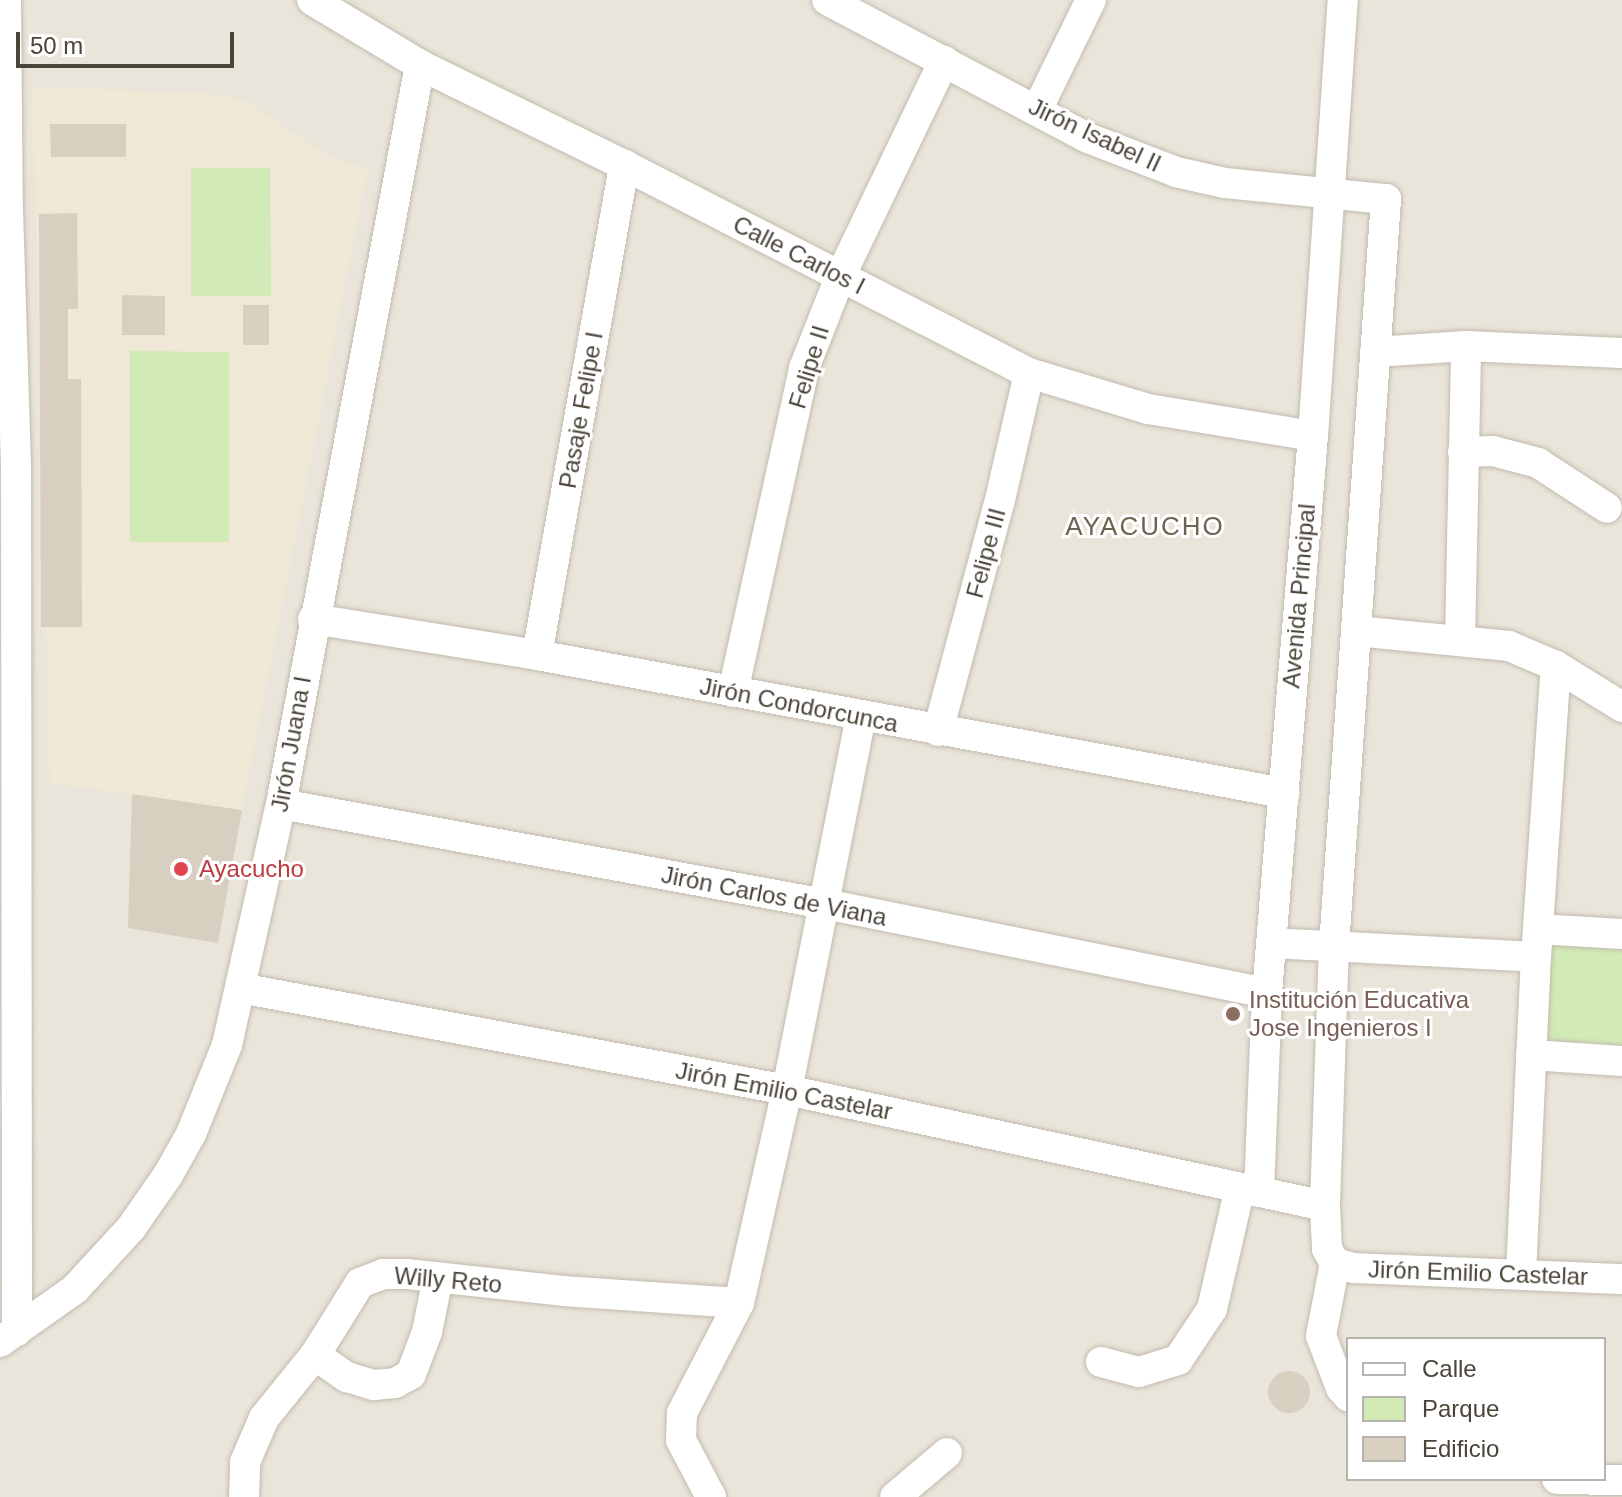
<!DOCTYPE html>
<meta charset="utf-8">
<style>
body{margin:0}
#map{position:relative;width:1622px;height:1497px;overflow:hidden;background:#f6f3ec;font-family:Arial,sans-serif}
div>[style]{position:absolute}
.residential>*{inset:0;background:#eae5da}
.education>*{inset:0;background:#efe8d6}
.green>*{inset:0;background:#d2eab5}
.building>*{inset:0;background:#d8cfc1}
.round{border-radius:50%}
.roads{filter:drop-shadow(0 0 2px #c2bbae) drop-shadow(0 0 2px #c2bbae)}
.minor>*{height:30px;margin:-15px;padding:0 15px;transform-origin:15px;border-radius:15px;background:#fff}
.dots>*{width:22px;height:22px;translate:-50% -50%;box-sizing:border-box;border:4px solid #fff;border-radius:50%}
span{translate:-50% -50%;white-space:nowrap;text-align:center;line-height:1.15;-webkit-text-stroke:6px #fff;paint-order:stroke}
.street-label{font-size:24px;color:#4b4439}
.health-label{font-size:24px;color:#be3a42}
.left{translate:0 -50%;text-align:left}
.education-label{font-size:24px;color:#785e54}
.neighbourhood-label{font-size:26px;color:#6e6250;letter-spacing:2px}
.legend{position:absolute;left:1346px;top:1337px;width:260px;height:144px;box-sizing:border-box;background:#fff;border:2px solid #b7b4b0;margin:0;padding:10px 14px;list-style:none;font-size:24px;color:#4b4439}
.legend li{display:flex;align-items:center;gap:16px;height:40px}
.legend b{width:40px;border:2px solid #b7b4b0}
.scale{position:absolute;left:16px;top:32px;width:218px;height:36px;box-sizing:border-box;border:4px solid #4b4439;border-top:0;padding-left:10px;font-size:24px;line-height:28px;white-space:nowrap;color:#4b4439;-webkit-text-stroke:6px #fff;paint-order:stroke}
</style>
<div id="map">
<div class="residential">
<div style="clip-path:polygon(evenodd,0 0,1622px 0,1622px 1497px,0 1497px,0 0,1348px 1339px,1604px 1339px,1604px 1479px,1348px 1479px,1348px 1339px)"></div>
</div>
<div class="education">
<div style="clip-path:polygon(32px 88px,199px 92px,243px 100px,329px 157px,368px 169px,242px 810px,50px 783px)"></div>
</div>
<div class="green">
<div style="clip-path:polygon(191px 168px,270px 168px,271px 296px,191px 296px)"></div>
<div style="clip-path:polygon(130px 351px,229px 352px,229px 542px,130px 542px)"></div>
<div style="clip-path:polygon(1546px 943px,1622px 947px,1622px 1049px,1536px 1042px)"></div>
</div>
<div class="building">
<div style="clip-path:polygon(50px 124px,126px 124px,126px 157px,51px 157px)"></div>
<div style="clip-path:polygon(77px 213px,78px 309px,68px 309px,68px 379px,81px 379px,82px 627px,41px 627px,39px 214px)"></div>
<div style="clip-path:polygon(122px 295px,165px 296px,165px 335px,122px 335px)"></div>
<div style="clip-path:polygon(243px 305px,269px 305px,269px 345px,243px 345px)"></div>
<div style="clip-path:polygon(132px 794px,242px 810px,218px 943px,128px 928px)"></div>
<div class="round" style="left:1268px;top:1371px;width:42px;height:42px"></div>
</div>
<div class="roads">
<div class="minor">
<div style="left:6px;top:0;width:210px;rotate:89.5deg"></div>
<div style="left:8px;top:210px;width:257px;rotate:88.2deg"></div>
<div style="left:16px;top:467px;width:864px;rotate:89.93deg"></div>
<div style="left:312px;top:0;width:126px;rotate:31deg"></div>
<div style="left:420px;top:65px;width:227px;rotate:26.1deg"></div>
<div style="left:624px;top:165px;width:455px;rotate:27.2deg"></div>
<div style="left:1029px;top:373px;width:124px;rotate:16.8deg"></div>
<div style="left:1148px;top:409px;width:167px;rotate:9.3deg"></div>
<div style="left:827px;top:0;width:295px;rotate:27.9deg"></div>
<div style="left:1088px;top:138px;width:94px;rotate:21.1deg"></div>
<div style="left:1176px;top:172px;width:50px;rotate:12.7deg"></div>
<div style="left:1225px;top:183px;width:162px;rotate:5.7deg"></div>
<div style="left:1386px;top:199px;width:749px;rotate:93.98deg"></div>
<div style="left:1334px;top:946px;width:260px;rotate:92deg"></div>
<div style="left:1325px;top:1206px;width:43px;rotate:87.3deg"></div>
<div style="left:1327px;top:1249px;width:16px;rotate:60deg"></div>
<div style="left:1037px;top:110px;width:123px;rotate:-63.9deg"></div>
<div style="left:1375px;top:352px;width:91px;rotate:-3.8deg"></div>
<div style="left:1466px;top:346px;width:156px;rotate:2.6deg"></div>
<div style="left:1463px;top:452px;width:30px;rotate:-2deg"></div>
<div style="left:1493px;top:451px;width:47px;rotate:14.9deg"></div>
<div style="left:1538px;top:463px;width:82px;rotate:33.1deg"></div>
<div style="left:313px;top:619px;width:227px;rotate:9.1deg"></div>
<div style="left:537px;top:655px;width:760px;rotate:10.47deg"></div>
<div style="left:1356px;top:631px;width:154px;rotate:5.6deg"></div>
<div style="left:1509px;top:646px;width:51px;rotate:23.1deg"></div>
<div style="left:1556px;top:666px;width:78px;rotate:31.8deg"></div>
<div style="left:1460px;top:641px;width:295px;rotate:-88.8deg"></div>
<div style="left:537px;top:655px;width:498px;rotate:-79.9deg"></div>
<div style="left:733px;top:692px;width:332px;rotate:-77.6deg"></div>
<div style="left:804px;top:368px;width:98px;rotate:-68.4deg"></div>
<div style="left:840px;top:277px;width:240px;rotate:-64.3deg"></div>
<div style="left:938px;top:731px;width:239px;rotate:-75deg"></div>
<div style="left:1000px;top:500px;width:130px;rotate:-77.1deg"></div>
<div style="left:281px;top:804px;width:553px;rotate:10.42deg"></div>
<div style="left:825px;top:904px;width:451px;rotate:11.4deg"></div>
<div style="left:1538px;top:929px;width:84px;rotate:3.4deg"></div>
<div style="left:1271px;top:943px;width:265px;rotate:3deg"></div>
<div style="left:240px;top:988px;width:556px;rotate:10.56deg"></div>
<div style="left:787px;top:1090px;width:550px;rotate:12.17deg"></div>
<div style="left:1531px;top:1055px;width:91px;rotate:3.8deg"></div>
<div style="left:1259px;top:1192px;width:199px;rotate:-87.7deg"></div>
<div style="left:1267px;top:993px;width:559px;rotate:-85.28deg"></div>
<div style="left:1313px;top:436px;width:437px;rotate:-86.1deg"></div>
<div style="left:1335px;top:1263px;width:20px;rotate:15deg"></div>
<div style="left:1354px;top:1268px;width:268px;rotate:2.4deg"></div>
<div style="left:1335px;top:1263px;width:74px;rotate:100.9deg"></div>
<div style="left:1321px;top:1336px;width:56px;rotate:69deg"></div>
<div style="left:1341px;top:1388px;width:11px;rotate:49deg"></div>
<div style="left:1521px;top:1274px;width:317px;rotate:-87.3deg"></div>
<div style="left:1536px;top:957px;width:292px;rotate:-86.1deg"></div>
<div style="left:0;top:1342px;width:92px;rotate:-35.2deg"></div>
<div style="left:75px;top:1289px;width:83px;rotate:-47.4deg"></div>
<div style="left:131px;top:1228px;width:65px;rotate:-55.1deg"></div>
<div style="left:168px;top:1175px;width:47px;rotate:-60.7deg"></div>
<div style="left:191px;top:1134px;width:96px;rotate:-68deg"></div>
<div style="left:227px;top:1045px;width:247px;rotate:-77.4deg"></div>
<div style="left:281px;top:804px;width:752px;rotate:-79.35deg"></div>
<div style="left:315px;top:1355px;width:39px;rotate:35deg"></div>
<div style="left:347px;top:1377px;width:28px;rotate:17deg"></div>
<div style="left:374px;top:1385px;width:21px;rotate:-5deg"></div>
<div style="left:395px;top:1383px;width:18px;rotate:-29deg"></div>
<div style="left:411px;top:1374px;width:45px;rotate:-69.1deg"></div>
<div style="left:427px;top:1332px;width:55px;rotate:-78.5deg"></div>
<div style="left:1101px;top:1362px;width:39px;rotate:15deg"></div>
<div style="left:1139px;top:1372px;width:41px;rotate:-17.1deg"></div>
<div style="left:1178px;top:1360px;width:61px;rotate:-56.3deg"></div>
<div style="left:1212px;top:1309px;width:124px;rotate:-77deg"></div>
<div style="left:1557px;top:1479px;width:65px;rotate:0.9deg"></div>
<div style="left:244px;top:1497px;width:35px;rotate:-88deg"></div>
<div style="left:245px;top:1462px;width:48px;rotate:-66.6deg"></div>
<div style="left:264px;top:1418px;width:81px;rotate:-51deg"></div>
<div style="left:315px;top:1355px;width:85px;rotate:-58deg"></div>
<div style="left:360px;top:1283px;width:25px;rotate:-21deg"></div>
<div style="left:383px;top:1274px;width:24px"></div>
<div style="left:407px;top:1274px;width:157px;rotate:6.2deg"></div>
<div style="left:563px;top:1291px;width:176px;rotate:3.9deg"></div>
<div style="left:711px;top:1497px;width:64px;rotate:-117.8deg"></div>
<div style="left:681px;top:1440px;width:27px;rotate:-88deg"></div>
<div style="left:682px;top:1413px;width:124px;rotate:-62.6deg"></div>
<div style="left:739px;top:1303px;width:218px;rotate:-77.3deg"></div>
<div style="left:787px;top:1090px;width:380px;rotate:-78.8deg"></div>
<div style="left:895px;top:1497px;width:68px;rotate:-40.2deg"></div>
</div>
</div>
<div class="dots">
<div style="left:181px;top:869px;background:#e0444e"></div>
<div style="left:1233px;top:1014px;background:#8d6e63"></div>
</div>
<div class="street-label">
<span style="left:1095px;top:135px;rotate:25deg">Jirón Isabel II</span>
<span style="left:799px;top:255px;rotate:27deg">Calle Carlos I</span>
<span style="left:809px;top:367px;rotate:-73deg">Felipe II</span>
<span style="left:581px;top:410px;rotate:-80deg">Pasaje Felipe I</span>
<span style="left:986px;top:553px;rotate:-75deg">Felipe III</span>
<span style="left:1299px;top:596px;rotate:-85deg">Avenida Principal</span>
<span style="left:799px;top:705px;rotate:11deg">Jirón Condorcunca</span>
<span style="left:291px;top:744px;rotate:-80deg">Jirón Juana I</span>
<span style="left:774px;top:896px;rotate:11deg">Jirón Carlos de Viana</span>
<span style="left:784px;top:1091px;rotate:11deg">Jirón Emilio Castelar</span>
<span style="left:1478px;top:1273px;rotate:2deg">Jirón Emilio Castelar</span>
<span style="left:448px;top:1280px;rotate:5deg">Willy Reto</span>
</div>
<div class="health-label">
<span class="left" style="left:199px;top:869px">Ayacucho</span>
</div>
<div class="education-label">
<span class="left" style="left:1249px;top:1014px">Institución Educativa<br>Jose Ingenieros I</span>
</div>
<div class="neighbourhood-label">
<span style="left:1145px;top:527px">AYACUCHO</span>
</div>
<ul class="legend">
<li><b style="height:10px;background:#fff"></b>Calle</li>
<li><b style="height:22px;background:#d2eab5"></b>Parque</li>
<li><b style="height:22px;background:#d8cfc1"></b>Edificio</li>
</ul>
<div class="scale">50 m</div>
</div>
